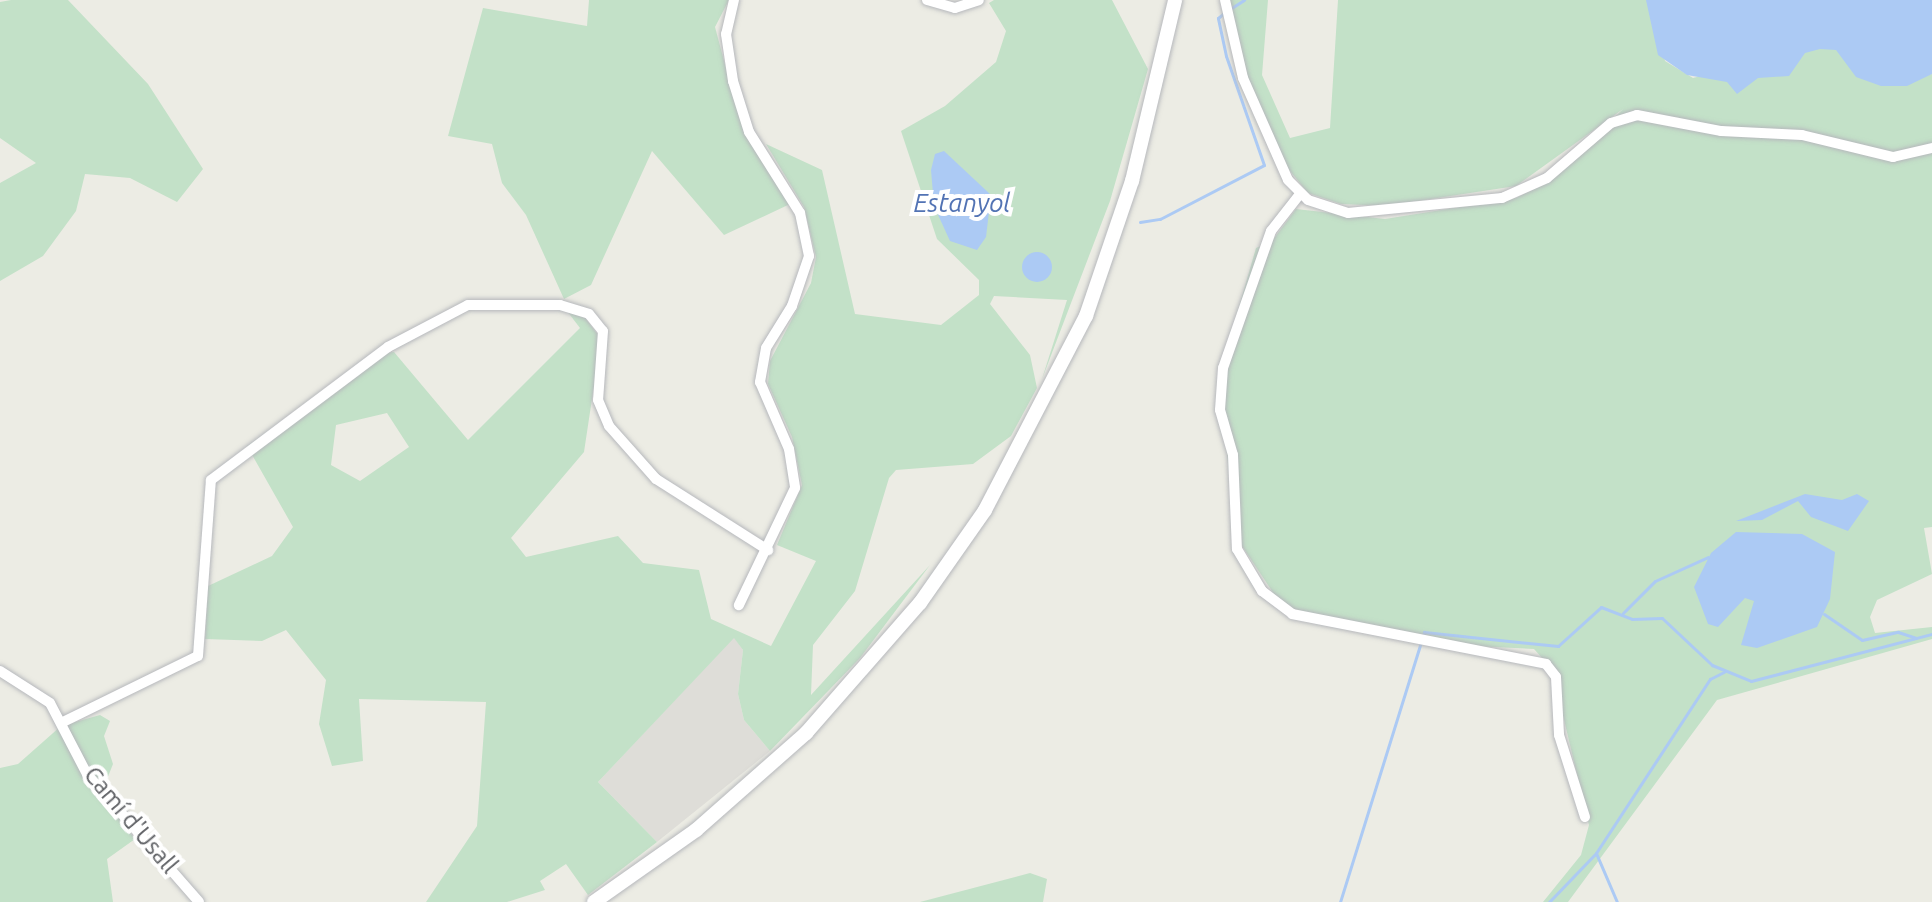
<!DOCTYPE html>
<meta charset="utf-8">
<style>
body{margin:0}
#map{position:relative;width:1932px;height:902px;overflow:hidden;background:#ecece4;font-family:Ubuntu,sans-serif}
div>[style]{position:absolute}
.industrial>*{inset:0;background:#deddd8}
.green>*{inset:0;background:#c3e1c8}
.water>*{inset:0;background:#accaf4}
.round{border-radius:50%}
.stream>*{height:3px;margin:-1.5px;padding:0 1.5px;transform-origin:1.5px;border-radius:1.5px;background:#accaf4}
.roads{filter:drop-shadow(0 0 2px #b6b8bc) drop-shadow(0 0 2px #b6b8bc)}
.minor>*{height:10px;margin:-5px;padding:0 5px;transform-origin:5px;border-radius:5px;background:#fff}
.secondary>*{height:14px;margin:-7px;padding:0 7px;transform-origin:7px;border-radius:7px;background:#fff}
span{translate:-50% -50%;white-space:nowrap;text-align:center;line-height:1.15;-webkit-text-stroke:8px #fff;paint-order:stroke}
.street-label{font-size:24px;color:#5c5e62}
.water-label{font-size:26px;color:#5273b4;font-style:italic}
</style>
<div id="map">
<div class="industrial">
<div style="clip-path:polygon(734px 637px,743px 650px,738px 694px,744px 720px,770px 751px,657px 842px,598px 782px)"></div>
</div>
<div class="green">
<div style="clip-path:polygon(11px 0,68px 0,148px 84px,203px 169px,177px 202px,130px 178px,85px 174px,76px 211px,43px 256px,0 281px,0 183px,36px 163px,0 138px,0 2px)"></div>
<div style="clip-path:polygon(589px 0,729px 0,715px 27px,739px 117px,790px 204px,724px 235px,652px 151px,591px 285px,564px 299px,526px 215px,502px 183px,492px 144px,448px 136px,483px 8px,587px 26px)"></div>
<div style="clip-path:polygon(evenodd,994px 0,1112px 0,1148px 69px,1110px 201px,1042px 379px,1067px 300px,994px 296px,990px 304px,1030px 355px,1037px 388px,1011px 436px,973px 464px,896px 470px,889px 478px,855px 591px,813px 645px,811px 695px,930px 565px,860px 658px,770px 751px,744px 720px,738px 694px,743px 650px,734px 638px,598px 782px,657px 842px,588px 895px,566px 864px,540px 881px,545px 890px,507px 902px,426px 902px,477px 826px,486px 702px,359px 699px,363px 761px,332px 766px,319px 724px,326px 680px,286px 630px,262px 641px,205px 639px,208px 586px,272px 556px,293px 527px,247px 446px,377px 354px,394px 352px,468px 440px,580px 328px,567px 311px,583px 315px,601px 339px,584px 452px,511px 538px,526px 557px,618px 536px,643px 563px,699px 570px,711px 619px,771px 646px,816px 561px,777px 545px,802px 485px,792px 437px,768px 384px,770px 361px,811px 283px,816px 257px,804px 207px,766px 144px,822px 170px,855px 314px,941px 325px,979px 295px,979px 280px,937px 239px,901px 131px,945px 106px,996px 62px,1006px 31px,989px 3px,994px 0,387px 413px,409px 447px,360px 481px,331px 465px,336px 425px,387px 413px)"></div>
<div style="clip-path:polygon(1229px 0,1268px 0,1262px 75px,1290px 138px,1330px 128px,1338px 0,1652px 0,1665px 61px,1693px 78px,1823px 44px,1919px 76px,1932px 74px,1932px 527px,1924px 528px,1932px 574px,1877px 600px,1870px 617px,1875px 633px,1932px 627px,1932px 639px,1717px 700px,1568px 902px,1543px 902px,1581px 855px,1589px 825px,1552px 669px,1534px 649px,1472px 646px,1295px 610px,1274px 594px,1236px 537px,1221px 399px,1225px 355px,1256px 248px,1272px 241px,1296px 209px,1385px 219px,1516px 198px,1550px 181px,1623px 109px,1516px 186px,1385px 206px,1341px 204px,1308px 193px,1286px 166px,1248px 79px)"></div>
<div style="clip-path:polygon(100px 715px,110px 721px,104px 736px,113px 764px,101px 794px,135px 839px,107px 859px,113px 902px,0 902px,0 768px,18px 764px,61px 726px)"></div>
<div style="clip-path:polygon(1030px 873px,1047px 879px,1043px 902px,920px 902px)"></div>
</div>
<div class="water">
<div style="clip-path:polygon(1646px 0,1932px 0,1932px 74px,1907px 86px,1881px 86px,1856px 77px,1836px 50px,1820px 49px,1805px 53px,1789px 76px,1758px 78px,1737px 94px,1727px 82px,1687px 75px,1658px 55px)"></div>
<div style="clip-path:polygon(944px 151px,991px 195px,986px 237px,977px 250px,950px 241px,934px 206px,931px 170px,935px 154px)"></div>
<div class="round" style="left:1022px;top:252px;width:30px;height:30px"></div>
<div style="clip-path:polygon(1805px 494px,1842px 500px,1857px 494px,1869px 501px,1848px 531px,1811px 517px,1798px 501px,1762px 520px,1736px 521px)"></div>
<div style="clip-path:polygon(1736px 532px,1802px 534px,1835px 552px,1830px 599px,1817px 627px,1757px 648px,1741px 645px,1754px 601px,1745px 598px,1718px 627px,1708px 624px,1694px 587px,1711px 553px)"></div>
</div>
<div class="stream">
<div style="left:1230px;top:9px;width:17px;rotate:-33deg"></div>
<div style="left:1140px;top:222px;width:20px;rotate:-9deg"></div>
<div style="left:1160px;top:219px;width:117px;rotate:-27.4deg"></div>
<div style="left:1264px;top:165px;width:115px;rotate:-109.2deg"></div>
<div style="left:1226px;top:56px;width:39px;rotate:-102deg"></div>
<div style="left:1218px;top:18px;width:8px;rotate:-40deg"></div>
<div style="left:1623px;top:613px;width:45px;rotate:-45deg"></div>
<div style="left:1655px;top:581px;width:58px;rotate:-24.4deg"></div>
<div style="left:1824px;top:614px;width:46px;rotate:34.4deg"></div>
<div style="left:1862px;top:640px;width:37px;rotate:-13deg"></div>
<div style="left:1898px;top:632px;width:19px;rotate:18deg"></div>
<div style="left:1340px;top:902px;width:283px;rotate:-72.7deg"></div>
<div style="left:1424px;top:632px;width:135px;rotate:6deg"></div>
<div style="left:1558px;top:646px;width:58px;rotate:-42.2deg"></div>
<div style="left:1601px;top:607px;width:33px;rotate:21deg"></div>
<div style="left:1632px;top:619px;width:30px;rotate:-2deg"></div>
<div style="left:1662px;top:618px;width:69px;rotate:43.2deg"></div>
<div style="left:1712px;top:665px;width:42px;rotate:22.3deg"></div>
<div style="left:1751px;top:681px;width:187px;rotate:-14.6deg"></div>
<div style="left:1549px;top:902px;width:68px;rotate:-46.2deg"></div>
<div style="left:1617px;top:902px;width:53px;rotate:-113.2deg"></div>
<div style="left:1596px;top:853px;width:208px;rotate:-56.8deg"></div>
<div style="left:1710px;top:679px;width:16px;rotate:-27deg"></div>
</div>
<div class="roads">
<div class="minor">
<div style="left:734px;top:0;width:35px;rotate:103deg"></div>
<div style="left:726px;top:34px;width:48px;rotate:81.5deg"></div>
<div style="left:733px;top:81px;width:53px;rotate:72.6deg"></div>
<div style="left:749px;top:132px;width:96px;rotate:57.8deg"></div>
<div style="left:800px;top:213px;width:44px;rotate:78.2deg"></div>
<div style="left:809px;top:256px;width:53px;rotate:108.8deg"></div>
<div style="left:792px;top:306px;width:49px;rotate:121.8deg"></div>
<div style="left:766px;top:348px;width:35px;rotate:100deg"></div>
<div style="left:760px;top:382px;width:73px;rotate:66.6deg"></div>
<div style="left:789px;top:449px;width:39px;rotate:81deg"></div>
<div style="left:795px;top:488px;width:130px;rotate:115.6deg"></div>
<div style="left:927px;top:0;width:29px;rotate:16deg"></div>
<div style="left:955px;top:8px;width:25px;rotate:-18deg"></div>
<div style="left:1225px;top:0;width:80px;rotate:77deg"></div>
<div style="left:1243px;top:78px;width:111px;rotate:66.2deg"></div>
<div style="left:1288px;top:180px;width:28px;rotate:45deg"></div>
<div style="left:1308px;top:200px;width:42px;rotate:18deg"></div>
<div style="left:1348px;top:213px;width:155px;rotate:-5.6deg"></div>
<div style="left:1502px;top:198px;width:49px;rotate:-24deg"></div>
<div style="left:1547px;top:178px;width:84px;rotate:-40.7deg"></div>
<div style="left:1611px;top:123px;width:27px;rotate:-17deg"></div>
<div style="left:1637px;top:115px;width:86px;rotate:10.8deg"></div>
<div style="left:1721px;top:131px;width:81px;rotate:2.8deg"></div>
<div style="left:1802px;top:135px;width:94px;rotate:13.6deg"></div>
<div style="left:1893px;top:157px;width:40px;rotate:-13deg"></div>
<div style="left:1300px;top:194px;width:47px;rotate:128.1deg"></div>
<div style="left:1271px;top:231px;width:145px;rotate:109.3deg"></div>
<div style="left:1223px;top:368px;width:42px;rotate:94.1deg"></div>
<div style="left:1220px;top:410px;width:47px;rotate:73.9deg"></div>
<div style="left:1233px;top:455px;width:94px;rotate:87.6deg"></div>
<div style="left:1237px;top:549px;width:49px;rotate:59.2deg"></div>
<div style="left:1262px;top:591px;width:38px;rotate:37deg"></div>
<div style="left:1292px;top:614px;width:259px;rotate:11.1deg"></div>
<div style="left:1546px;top:664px;width:16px;rotate:52deg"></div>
<div style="left:1556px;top:677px;width:58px;rotate:87deg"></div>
<div style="left:1559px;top:735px;width:86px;rotate:72.4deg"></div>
<div style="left:0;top:671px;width:59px;rotate:32.6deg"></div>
<div style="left:50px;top:703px;width:80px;rotate:62.5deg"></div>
<div style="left:87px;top:774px;width:170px;rotate:48.8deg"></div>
<div style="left:63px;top:722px;width:150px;rotate:-26.1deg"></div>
<div style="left:198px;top:656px;width:176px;rotate:-85.8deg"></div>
<div style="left:211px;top:480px;width:221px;rotate:-36.9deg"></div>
<div style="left:388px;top:347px;width:90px;rotate:-27.7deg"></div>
<div style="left:468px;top:305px;width:92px"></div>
<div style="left:560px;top:305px;width:30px;rotate:17deg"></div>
<div style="left:589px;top:314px;width:22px;rotate:51deg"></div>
<div style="left:603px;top:331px;width:69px;rotate:94.1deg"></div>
<div style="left:598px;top:400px;width:28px;rotate:67deg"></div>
<div style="left:609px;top:426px;width:71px;rotate:48.4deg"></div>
<div style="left:656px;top:479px;width:133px;rotate:32.4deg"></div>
</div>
<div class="secondary">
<div style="left:594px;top:902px;width:125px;rotate:-35.2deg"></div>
<div style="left:696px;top:830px;width:147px;rotate:-41.4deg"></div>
<div style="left:806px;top:733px;width:173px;rotate:-48.8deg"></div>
<div style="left:920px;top:603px;width:113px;rotate:-55deg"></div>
<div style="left:985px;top:510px;width:219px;rotate:-62.5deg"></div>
<div style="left:1086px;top:316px;width:143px;rotate:-71.2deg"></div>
<div style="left:1132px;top:181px;width:186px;rotate:-76.6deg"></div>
</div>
</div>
<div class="street-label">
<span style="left:131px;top:820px;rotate:50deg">Camí d'Usall</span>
</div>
<div class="water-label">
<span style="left:962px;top:203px">Estanyol</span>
</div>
</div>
